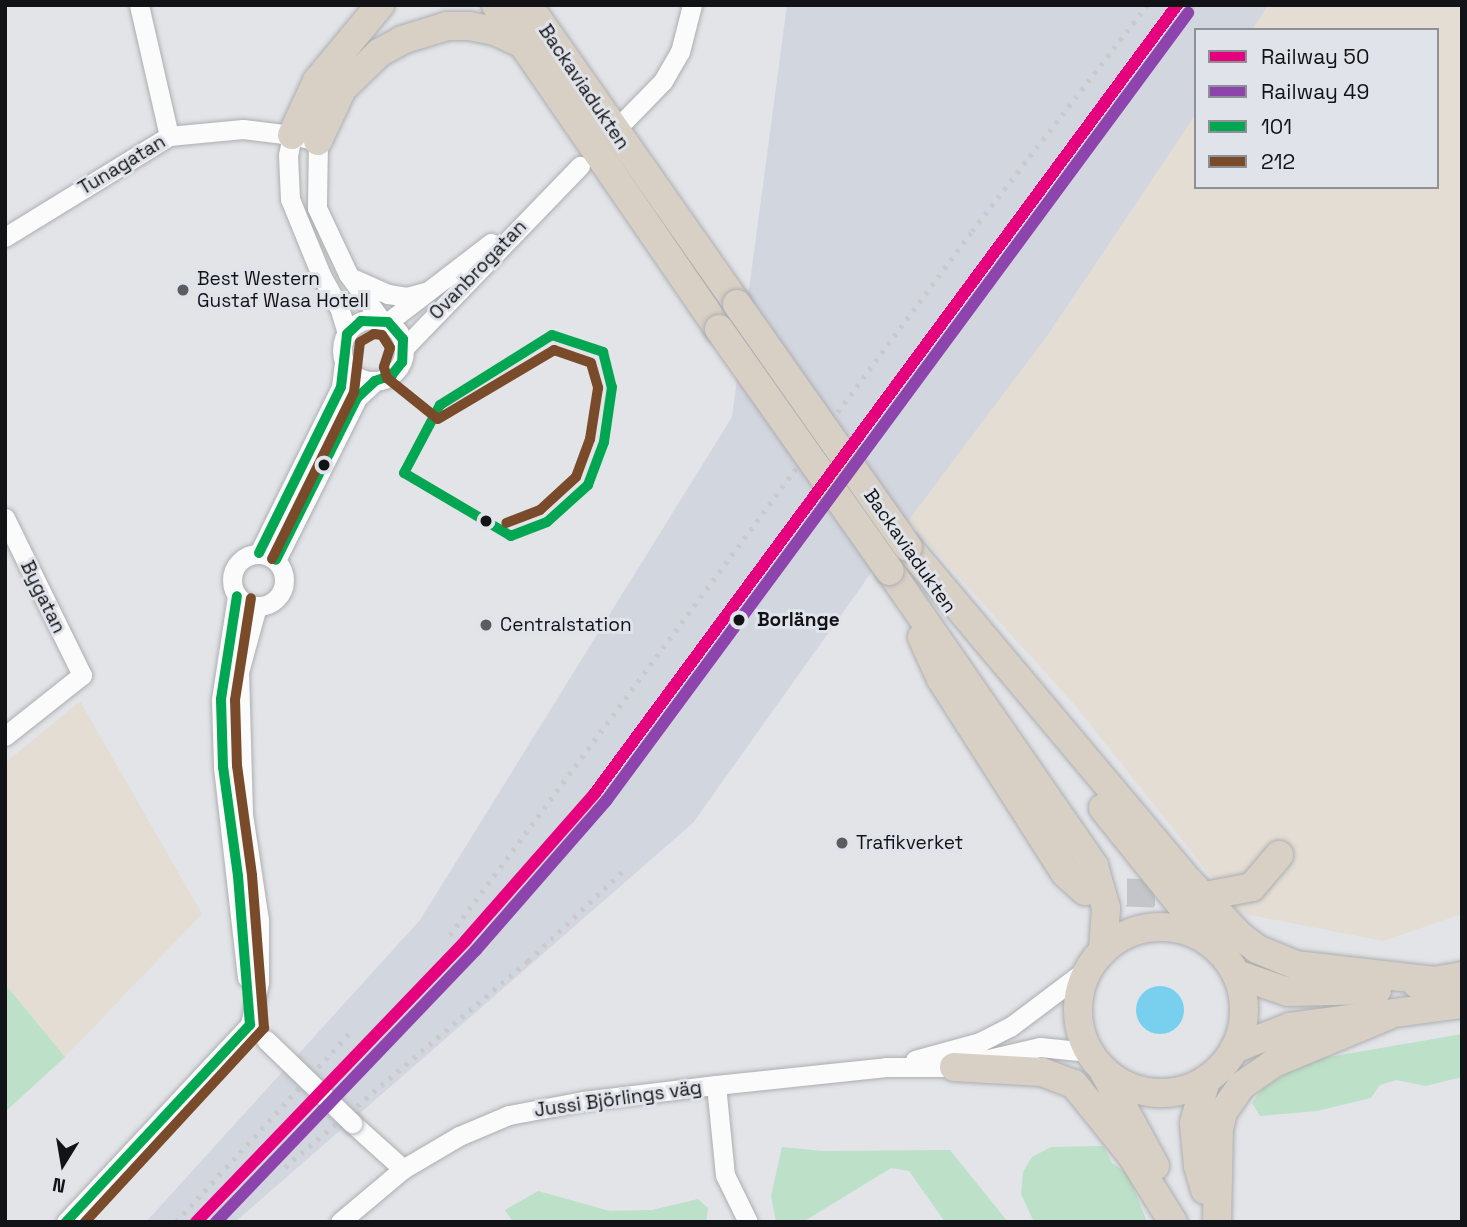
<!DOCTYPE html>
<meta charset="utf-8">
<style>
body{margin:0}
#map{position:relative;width:1467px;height:1227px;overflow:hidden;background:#e2e4e8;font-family:"Space Grotesk",sans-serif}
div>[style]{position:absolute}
.commercial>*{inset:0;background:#e3ddd4}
.built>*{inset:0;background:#d2d6df}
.green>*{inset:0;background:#bce1c8}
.water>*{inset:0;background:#78cfee}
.round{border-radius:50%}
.highway-tunnel>*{height:28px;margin-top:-14px;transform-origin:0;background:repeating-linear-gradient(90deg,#c3c5c8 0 28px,transparent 0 42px)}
.roads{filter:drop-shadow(0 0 2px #acaeb0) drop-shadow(0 0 2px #acaeb0)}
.minor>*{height:19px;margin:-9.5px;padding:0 9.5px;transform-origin:9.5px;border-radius:9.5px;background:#fbfbfc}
.minor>.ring{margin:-9.5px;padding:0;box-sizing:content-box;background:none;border:19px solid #fbfbfc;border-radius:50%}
.highway>*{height:28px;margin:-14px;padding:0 14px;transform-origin:14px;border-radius:14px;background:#d9d0c5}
.highway>.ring{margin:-14px;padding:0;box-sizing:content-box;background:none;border:28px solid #d9d0c5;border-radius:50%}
.rail>*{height:5px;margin-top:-2.5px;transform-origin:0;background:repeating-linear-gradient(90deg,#c9cacb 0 3.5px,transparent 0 10.5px)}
.bridges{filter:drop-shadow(0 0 2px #acaeb0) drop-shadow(0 0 2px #acaeb0)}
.minor-bridge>*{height:19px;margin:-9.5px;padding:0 9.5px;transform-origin:9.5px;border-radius:9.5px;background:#fbfbfc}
.highway-bridge>*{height:28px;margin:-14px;padding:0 14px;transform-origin:14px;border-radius:14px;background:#d9d0c5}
.bus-1>*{height:10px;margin:-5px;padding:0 5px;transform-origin:5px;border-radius:5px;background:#00a651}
.bus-2>*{height:10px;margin:-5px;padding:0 5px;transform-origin:5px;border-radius:5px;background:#7a4b2a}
.rail-1>*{height:12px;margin:-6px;padding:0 6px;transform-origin:6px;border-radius:6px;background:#e5007d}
.rail-2>*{height:12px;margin:-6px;padding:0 6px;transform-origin:6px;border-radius:6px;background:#8e44ad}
.dots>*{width:19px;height:19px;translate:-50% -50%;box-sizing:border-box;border:4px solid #e0e3ea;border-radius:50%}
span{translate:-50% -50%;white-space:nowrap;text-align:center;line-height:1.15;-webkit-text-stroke:6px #e0e3ea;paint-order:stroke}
.street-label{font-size:19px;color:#121316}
.poi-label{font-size:19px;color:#121316}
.left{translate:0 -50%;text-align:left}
.stop-label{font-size:19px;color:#121316;font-weight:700}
.frame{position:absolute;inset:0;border:7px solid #121316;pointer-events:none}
.legend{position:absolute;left:1194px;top:28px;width:245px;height:161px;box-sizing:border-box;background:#e0e3ea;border:2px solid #8e9095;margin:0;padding:9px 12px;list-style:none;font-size:21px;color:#121316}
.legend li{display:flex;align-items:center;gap:14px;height:35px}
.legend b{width:35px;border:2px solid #8e9095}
.north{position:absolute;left:28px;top:1129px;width:70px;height:70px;-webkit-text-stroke:5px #e0e3ea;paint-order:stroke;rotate:191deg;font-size:19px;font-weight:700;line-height:28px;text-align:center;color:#121316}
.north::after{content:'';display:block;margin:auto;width:24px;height:32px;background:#121316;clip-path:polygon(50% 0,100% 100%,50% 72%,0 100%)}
</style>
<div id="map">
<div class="commercial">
<div style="clip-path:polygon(1268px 5px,1462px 5px,1462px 914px,1383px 941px,1240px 913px,1074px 704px,908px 521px,1047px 336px,1196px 114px,1196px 187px,1437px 187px,1437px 30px,1252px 30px)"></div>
<div style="clip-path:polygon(80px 701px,202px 914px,65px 1057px,5px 984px,5px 763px)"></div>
</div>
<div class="built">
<div style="clip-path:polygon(787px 5px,1268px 5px,1252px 30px,1196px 30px,1196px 114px,1047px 336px,908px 521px,693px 823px,235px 1222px,146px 1222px,420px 920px,732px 417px)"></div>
</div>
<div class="green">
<div style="clip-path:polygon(5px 984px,65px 1057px,5px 1112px)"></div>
<div style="clip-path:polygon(1462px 1034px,1462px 1077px,1426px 1086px,1396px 1080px,1380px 1085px,1371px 1098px,1317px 1111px,1260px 1116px,1252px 1103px,1263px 1088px,1287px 1073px,1323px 1058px)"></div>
<div style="clip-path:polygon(1103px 1146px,1112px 1163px,1128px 1174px,1147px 1222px,1034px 1222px,1021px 1194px,1023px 1172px,1032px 1157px,1051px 1147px)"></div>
<div style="clip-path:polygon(782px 1147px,822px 1151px,950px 1150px,1008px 1222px,945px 1222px,909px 1171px,891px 1168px,803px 1222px,776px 1222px,771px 1196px)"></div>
<div style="clip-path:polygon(538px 1191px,610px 1211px,652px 1210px,698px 1199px,708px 1208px,706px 1222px,513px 1222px,505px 1210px)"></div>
</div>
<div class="water">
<div class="round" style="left:1136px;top:986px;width:48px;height:48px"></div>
</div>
<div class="highway-tunnel">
<div style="left:1085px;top:891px;width:109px;rotate:2.1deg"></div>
</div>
<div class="roads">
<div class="minor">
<div style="left:139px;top:5px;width:134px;rotate:77.1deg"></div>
<div style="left:625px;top:120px;width:54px;rotate:-45.7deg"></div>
<div style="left:663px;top:81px;width:34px;rotate:-60deg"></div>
<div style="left:680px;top:52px;width:49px;rotate:-75.7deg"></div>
<div style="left:292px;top:135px;width:20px;rotate:101deg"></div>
<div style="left:288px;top:155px;width:44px;rotate:87.4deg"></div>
<div style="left:290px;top:199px;width:82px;rotate:67.8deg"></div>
<div style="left:321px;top:275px;width:37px;rotate:61deg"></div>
<div style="left:339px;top:307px;width:28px;rotate:73deg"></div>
<div style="left:5px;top:237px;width:193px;rotate:-31.6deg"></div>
<div style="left:169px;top:136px;width:74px;rotate:-5.4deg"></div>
<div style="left:243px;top:129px;width:49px;rotate:7deg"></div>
<div style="left:292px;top:135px;width:27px;rotate:13deg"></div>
<div style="left:318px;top:141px;width:67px;rotate:90.9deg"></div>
<div style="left:317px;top:208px;width:73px;rotate:64.8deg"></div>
<div style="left:348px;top:274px;width:57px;rotate:54.3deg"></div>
<div style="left:354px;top:279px;width:37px;rotate:24deg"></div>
<div style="left:388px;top:294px;width:19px;rotate:9deg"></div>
<div style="left:407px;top:297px;width:19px;rotate:-16deg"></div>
<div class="ring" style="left:342px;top:319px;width:43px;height:43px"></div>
<div style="left:388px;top:322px;width:130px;rotate:-37.5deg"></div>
<div style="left:405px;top:347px;width:252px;rotate:-46deg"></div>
<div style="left:5px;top:518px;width:175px;rotate:63.9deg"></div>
<div style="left:82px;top:675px;width:98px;rotate:141.6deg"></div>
<div style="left:259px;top:553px;width:185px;rotate:-63.7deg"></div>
<div style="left:341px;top:387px;width:26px;rotate:-83deg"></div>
<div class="ring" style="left:232px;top:554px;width:33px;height:33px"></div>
<div style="left:276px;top:560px;width:181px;rotate:-63.4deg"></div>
<div style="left:357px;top:398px;width:25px;rotate:-43deg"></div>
<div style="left:237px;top:596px;width:104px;rotate:98.8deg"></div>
<div style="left:221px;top:699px;width:68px;rotate:88.3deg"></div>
<div style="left:223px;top:767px;width:212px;rotate:83.5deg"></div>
<div style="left:915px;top:1060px;width:67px;rotate:-15.5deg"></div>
<div style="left:980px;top:1042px;width:34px;rotate:-27deg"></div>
<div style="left:1010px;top:1027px;width:100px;rotate:-36.9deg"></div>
<div style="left:716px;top:1085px;width:90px;rotate:84.3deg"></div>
<div style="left:725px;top:1175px;width:52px;rotate:63.9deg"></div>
<div style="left:352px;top:1123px;width:69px;rotate:42deg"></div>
<div style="left:66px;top:1222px;width:270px;rotate:-47deg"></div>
<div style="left:250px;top:1025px;width:44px;rotate:-78.2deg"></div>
<div style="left:259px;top:982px;width:62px;rotate:-90deg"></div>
<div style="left:259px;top:920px;width:107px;rotate:-98.6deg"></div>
<div style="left:243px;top:814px;width:142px;rotate:-91.6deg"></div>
<div style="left:239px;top:672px;width:68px;rotate:-74.7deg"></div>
<div style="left:340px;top:1222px;width:82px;rotate:-40.1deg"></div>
<div style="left:403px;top:1169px;width:65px;rotate:-30.5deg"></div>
<div style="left:459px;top:1136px;width:54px;rotate:-22.8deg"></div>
<div style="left:509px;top:1115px;width:75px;rotate:-10.7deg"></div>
<div style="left:583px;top:1101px;width:134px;rotate:-6.9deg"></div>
<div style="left:716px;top:1085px;width:171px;rotate:-6deg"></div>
<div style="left:886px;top:1067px;width:68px"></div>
<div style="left:954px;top:1067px;width:88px;rotate:-13.1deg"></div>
<div style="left:1040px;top:1047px;width:49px;rotate:5.8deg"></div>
</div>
<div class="highway">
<div style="left:496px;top:5px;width:393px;rotate:55.5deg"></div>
<div style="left:528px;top:5px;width:365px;rotate:55deg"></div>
<div style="left:292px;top:135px;width:60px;rotate:-65.2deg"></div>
<div style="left:317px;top:81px;width:99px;rotate:-50.3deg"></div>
<div style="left:318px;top:141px;width:57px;rotate:-65.2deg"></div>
<div style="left:342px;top:89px;width:52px;rotate:-44.2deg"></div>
<div style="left:379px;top:53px;width:26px;rotate:-29deg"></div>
<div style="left:402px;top:40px;width:47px;rotate:-17.3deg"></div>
<div style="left:447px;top:26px;width:22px"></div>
<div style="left:469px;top:26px;width:26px;rotate:11deg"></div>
<div style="left:495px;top:31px;width:29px;rotate:25deg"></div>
<div style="left:908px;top:547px;width:428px;rotate:50deg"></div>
<div style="left:1183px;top:875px;width:83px;rotate:46.9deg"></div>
<div style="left:1240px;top:936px;width:21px;rotate:37deg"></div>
<div style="left:1257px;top:949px;width:42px;rotate:22.3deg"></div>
<div style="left:1296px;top:965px;width:141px;rotate:6.5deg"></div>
<div style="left:890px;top:571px;width:359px;rotate:55.3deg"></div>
<div style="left:1094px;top:866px;width:44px;rotate:74.1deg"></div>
<div style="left:1106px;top:908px;width:43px;rotate:94deg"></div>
<div style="left:922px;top:637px;width:46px;rotate:65.7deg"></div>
<div style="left:941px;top:679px;width:230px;rotate:57.4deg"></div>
<div style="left:1065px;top:873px;width:27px;rotate:42deg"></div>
<div style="left:1103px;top:808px;width:169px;rotate:51.2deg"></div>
<div style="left:1211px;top:895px;width:42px;rotate:-11deg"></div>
<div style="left:1252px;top:887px;width:42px;rotate:-49.8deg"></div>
<div class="ring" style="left:1078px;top:927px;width:138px;height:138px"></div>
<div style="left:1236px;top:974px;width:55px;rotate:19.1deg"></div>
<div style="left:1288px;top:992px;width:89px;rotate:-1.3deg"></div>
<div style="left:1417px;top:984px;width:46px;rotate:-10.1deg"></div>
<div style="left:1234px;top:1049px;width:60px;rotate:-21.4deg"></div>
<div style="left:1290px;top:1027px;width:174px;rotate:-7.6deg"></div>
<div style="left:954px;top:1067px;width:88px;rotate:3.3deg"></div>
<div style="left:1042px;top:1072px;width:34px;rotate:21deg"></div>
<div style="left:1074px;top:1084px;width:92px;rotate:51.1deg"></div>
<div style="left:1132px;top:1156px;width:78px;rotate:58.2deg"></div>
<div style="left:1104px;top:1072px;width:107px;rotate:61.5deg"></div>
<div style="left:1205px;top:1190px;width:25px;rotate:-106deg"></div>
<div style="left:1198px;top:1166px;width:43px;rotate:-95.3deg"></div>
<div style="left:1194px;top:1123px;width:45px;rotate:-74.4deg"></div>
<div style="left:1217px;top:1222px;width:93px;rotate:-88.8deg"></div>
<div style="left:1219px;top:1129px;width:17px;rotate:-77deg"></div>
<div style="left:1223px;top:1112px;width:32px;rotate:-55deg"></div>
<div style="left:1241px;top:1086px;width:40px;rotate:-34.9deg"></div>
<div style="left:1274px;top:1063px;width:122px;rotate:-22.6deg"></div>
</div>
</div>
<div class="rail">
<div style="left:450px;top:935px;width:876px;rotate:-53.44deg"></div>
<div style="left:972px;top:231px;width:286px;rotate:-52.2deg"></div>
<div style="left:285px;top:1167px;width:319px;rotate:-40.3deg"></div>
<div style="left:528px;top:961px;width:135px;rotate:-43.5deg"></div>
<div style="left:176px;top:1222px;width:257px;rotate:-47.4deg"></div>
<div style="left:213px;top:1222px;width:380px;rotate:-46.2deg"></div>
<div style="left:476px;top:948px;width:184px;rotate:-48.8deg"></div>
<div style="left:597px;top:810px;width:1002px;rotate:-53.44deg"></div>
</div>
<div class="bridges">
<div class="minor-bridge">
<div style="left:266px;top:1040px;width:120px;rotate:44deg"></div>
</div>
<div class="highway-bridge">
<div style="left:737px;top:304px;width:297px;rotate:54.9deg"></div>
<div style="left:719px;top:329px;width:296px;rotate:54.8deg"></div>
</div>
</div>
<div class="bus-1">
<div style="left:552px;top:335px;width:54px;rotate:18.4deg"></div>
<div style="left:603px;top:352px;width:36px;rotate:76deg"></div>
<div style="left:612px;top:387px;width:56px;rotate:98.3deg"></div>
<div style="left:604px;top:442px;width:46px;rotate:110.4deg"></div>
<div style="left:588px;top:485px;width:55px;rotate:137.9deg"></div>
<div style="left:547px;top:522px;width:39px;rotate:159deg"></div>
<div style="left:511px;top:536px;width:124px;rotate:-149.5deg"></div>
<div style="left:404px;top:473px;width:77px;rotate:-62.1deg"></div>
<div style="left:440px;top:405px;width:132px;rotate:-32deg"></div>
<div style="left:259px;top:553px;width:185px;rotate:-63.7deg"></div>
<div style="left:341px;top:387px;width:53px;rotate:-83.5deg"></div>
<div style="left:347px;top:334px;width:19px;rotate:-43deg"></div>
<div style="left:361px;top:321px;width:27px;rotate:2deg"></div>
<div style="left:388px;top:322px;width:23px;rotate:49deg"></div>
<div style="left:403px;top:339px;width:23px;rotate:92deg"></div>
<div style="left:402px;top:362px;width:16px;rotate:128deg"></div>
<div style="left:392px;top:375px;width:18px;rotate:161deg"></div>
<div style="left:375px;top:381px;width:25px;rotate:137deg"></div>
<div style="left:357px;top:398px;width:181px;rotate:116.6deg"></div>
<div style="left:66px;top:1222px;width:270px;rotate:-47deg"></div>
<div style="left:250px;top:1025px;width:149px;rotate:-94.6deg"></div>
<div style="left:238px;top:876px;width:110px;rotate:-97.8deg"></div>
<div style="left:223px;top:767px;width:68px;rotate:-91.7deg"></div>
<div style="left:221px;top:699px;width:104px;rotate:-81.2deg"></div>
</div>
<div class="bus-2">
<div style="left:272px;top:559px;width:186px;rotate:-63.8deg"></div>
<div style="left:354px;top:392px;width:50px;rotate:-83.2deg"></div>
<div style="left:360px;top:342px;width:16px;rotate:-30deg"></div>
<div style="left:374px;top:334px;width:8px;rotate:7deg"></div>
<div style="left:382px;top:335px;width:15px;rotate:58deg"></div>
<div style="left:390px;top:348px;width:20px;rotate:108deg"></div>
<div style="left:384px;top:367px;width:11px;rotate:75deg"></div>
<div style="left:387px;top:378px;width:65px;rotate:38.8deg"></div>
<div style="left:438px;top:419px;width:135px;rotate:-30.7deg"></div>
<div style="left:554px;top:350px;width:39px;rotate:19deg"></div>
<div style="left:591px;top:363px;width:26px;rotate:74deg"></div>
<div style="left:598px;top:388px;width:52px;rotate:98.9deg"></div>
<div style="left:590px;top:439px;width:40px;rotate:110.2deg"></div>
<div style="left:576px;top:477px;width:49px;rotate:137.5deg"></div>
<div style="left:540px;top:510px;width:36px;rotate:159deg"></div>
<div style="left:85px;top:1222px;width:264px;rotate:-47.3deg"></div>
<div style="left:264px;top:1028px;width:153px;rotate:-94.5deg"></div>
<div style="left:252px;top:875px;width:110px;rotate:-97.8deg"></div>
<div style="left:237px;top:766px;width:66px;rotate:-91.7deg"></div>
<div style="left:235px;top:700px;width:103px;rotate:-81.1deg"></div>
</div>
<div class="rail-1">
<div style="left:196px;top:1222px;width:390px;rotate:-46.2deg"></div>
<div style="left:466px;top:940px;width:196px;rotate:-48.7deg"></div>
<div style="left:595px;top:793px;width:980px;rotate:-53.55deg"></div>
</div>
<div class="rail-2">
<div style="left:216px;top:1222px;width:376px;rotate:-46.3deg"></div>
<div style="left:476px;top:950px;width:198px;rotate:-48.9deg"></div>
<div style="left:606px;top:801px;width:980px;rotate:-53.55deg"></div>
</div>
<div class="dots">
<div style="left:183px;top:290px;background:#5b5c60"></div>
<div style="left:324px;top:465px;background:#121316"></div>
<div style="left:486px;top:521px;background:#121316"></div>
<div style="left:739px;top:620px;background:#121316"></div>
<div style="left:486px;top:625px;background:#5b5c60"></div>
<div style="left:842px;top:843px;background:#5b5c60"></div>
</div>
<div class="street-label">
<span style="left:584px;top:87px;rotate:56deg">Backaviadukten</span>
<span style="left:122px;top:165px;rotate:-31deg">Tunagatan</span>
<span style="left:478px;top:270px;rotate:-46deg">Ovanbrogatan</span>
<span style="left:910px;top:551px;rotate:55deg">Backaviadukten</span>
<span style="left:43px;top:597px;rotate:64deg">Bygatan</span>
<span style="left:618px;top:1099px;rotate:-8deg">Jussi Björlings väg</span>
</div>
<div class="poi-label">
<span class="left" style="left:197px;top:290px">Best Western<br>Gustaf Wasa Hotell</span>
<span class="left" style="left:500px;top:625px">Centralstation</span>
<span class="left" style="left:856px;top:843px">Trafikverket</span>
</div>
<div class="stop-label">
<span class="left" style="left:757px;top:620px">Borlänge</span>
</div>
<div class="frame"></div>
<ul class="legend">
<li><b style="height:9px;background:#e5007d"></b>Railway 50</li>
<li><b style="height:9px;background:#8e44ad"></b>Railway 49</li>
<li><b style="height:9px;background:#00a651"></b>101</li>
<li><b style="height:9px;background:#7a4b2a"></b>212</li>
</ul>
<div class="north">N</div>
</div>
